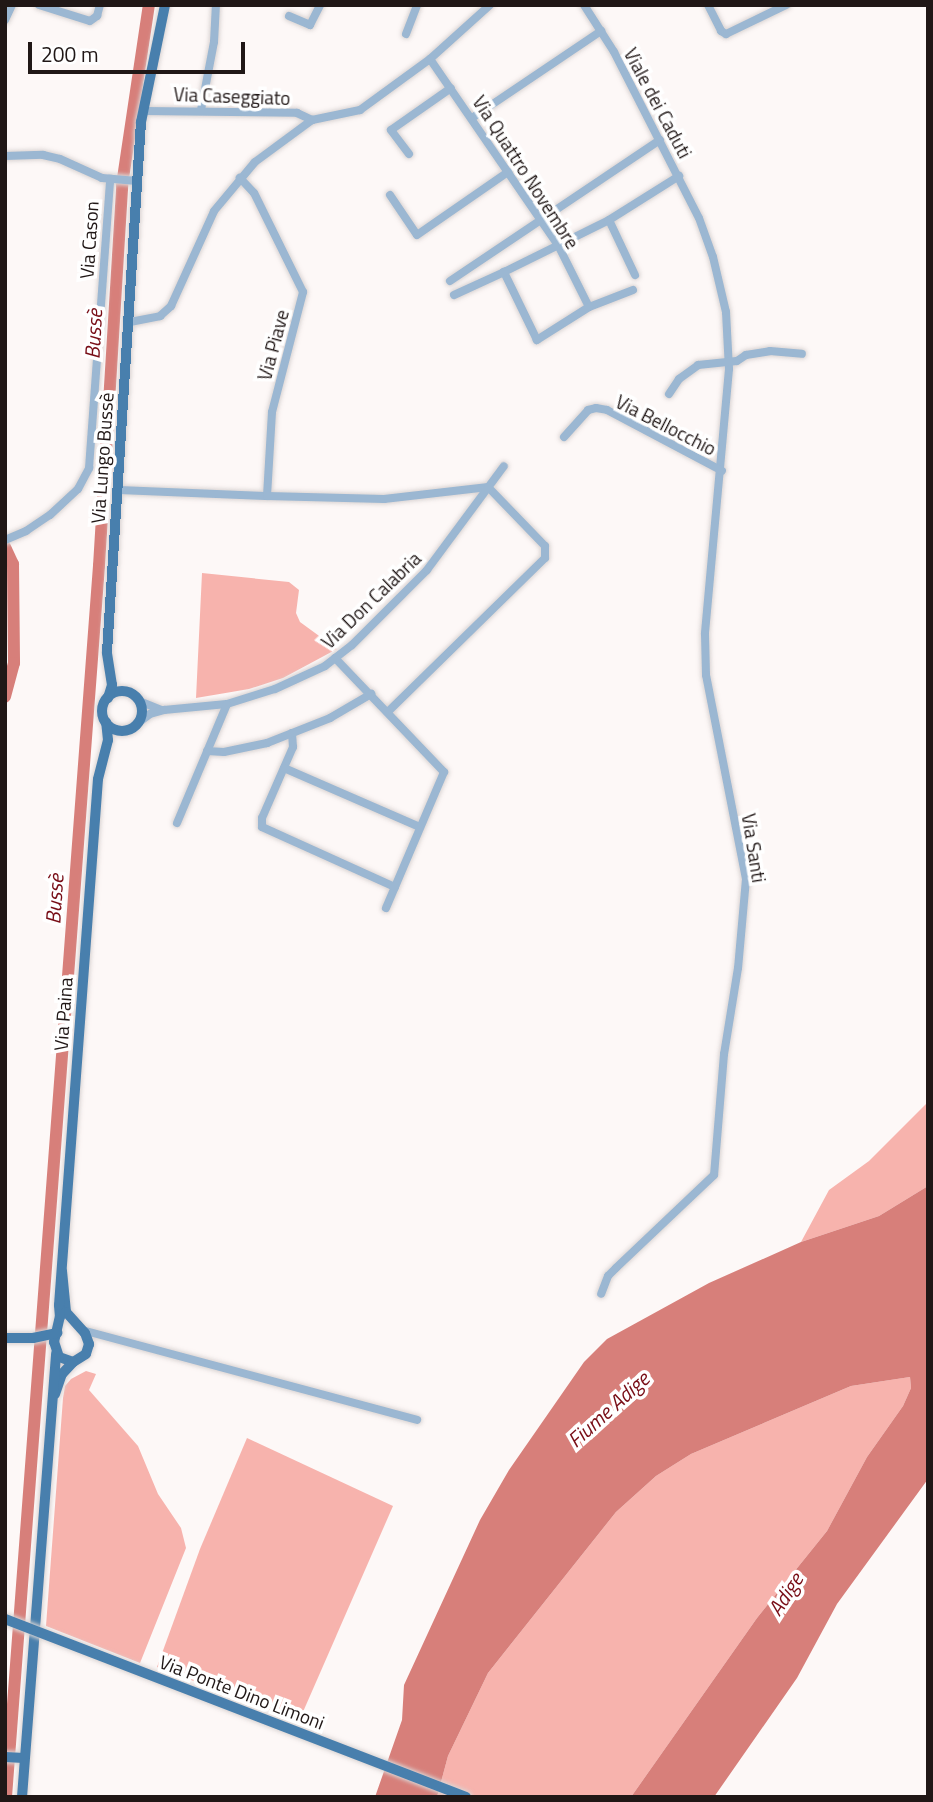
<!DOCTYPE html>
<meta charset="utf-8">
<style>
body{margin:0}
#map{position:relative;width:933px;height:1802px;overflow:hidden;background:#fdf8f7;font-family:"Titillium Web",sans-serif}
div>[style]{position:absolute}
.green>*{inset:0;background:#f7b3ad}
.water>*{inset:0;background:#d77f7a}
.river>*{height:12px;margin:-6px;padding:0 6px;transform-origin:6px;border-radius:6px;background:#d77f7a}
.roads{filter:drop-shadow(0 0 2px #dad4d3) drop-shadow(0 0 2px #dad4d3)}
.minor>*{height:8px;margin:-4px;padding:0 4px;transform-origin:4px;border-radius:4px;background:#9bb7d2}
.major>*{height:10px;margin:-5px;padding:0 5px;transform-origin:5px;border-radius:5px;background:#487fad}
.major>.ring{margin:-5px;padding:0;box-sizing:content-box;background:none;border:10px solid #487fad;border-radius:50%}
.bridges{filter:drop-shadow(0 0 2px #dad4d3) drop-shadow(0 0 2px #dad4d3)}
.major-bridge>*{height:10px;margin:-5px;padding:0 5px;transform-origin:5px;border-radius:5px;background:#487fad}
span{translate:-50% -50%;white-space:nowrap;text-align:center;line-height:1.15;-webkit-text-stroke:7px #fff;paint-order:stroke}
.street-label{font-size:19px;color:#201716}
.water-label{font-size:21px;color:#780d16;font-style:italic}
.frame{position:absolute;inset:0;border:7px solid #201716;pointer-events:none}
.scale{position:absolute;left:28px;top:42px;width:217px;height:32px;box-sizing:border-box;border:4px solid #201716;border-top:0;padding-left:9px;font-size:21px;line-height:24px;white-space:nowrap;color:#201716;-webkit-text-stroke:5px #fff;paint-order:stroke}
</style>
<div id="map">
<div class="green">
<div style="clip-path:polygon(202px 573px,289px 582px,299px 590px,296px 613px,300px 622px,337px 649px,283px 678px,249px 689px,196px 698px)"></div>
<div style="clip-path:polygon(928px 1102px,928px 1186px,879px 1216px,801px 1242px,829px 1190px,869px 1161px)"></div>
<div style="clip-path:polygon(86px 1371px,96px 1374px,89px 1390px,138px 1446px,158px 1494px,181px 1528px,186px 1548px,140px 1663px,46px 1626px,63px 1398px,65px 1386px,71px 1379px)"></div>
<div style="clip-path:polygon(910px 1377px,911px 1388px,903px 1406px,867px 1457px,827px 1531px,757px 1618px,631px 1797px,437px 1797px,448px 1756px,488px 1673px,616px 1512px,656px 1476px,691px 1454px,851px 1386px)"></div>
<div style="clip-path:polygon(247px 1438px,393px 1506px,299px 1721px,157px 1667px,200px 1549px)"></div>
</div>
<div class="water">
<div style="clip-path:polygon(928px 1186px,928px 1479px,837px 1604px,797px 1678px,714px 1797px,631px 1797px,757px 1618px,827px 1531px,867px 1457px,903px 1406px,911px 1388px,910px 1377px,851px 1386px,691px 1454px,656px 1476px,616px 1512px,488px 1673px,448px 1756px,437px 1797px,375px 1797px,402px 1720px,404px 1685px,480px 1520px,509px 1470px,584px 1362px,607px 1339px,709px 1283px,801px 1242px,879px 1216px)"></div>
</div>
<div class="river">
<div style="left:5px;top:547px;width:19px;rotate:65deg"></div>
<div style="left:13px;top:564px;width:99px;rotate:89.4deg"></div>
<div style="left:14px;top:663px;width:35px;rotate:105deg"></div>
<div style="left:6px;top:1797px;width:1235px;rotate:-85.68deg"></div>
<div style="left:99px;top:566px;width:382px;rotate:-86.5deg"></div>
<div style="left:122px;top:185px;width:182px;rotate:-81.5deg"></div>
</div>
<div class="roads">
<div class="minor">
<div style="left:39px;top:5px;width:53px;rotate:17.4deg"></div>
<div style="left:90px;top:21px;width:9px;rotate:-36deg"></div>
<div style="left:97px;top:16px;width:11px;rotate:-75deg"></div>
<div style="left:584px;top:5px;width:56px;rotate:57.4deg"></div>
<div style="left:614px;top:52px;width:186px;rotate:62.9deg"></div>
<div style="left:699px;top:218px;width:41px;rotate:70.3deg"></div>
<div style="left:713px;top:257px;width:57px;rotate:76.7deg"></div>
<div style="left:726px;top:312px;width:57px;rotate:87deg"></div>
<div style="left:729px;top:369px;width:266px;rotate:95.2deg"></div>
<div style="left:705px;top:634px;width:41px;rotate:88.6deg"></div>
<div style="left:706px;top:675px;width:208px;rotate:78.9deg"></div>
<div style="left:746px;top:879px;width:89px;rotate:95.1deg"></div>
<div style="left:738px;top:968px;width:87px;rotate:99.2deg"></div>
<div style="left:724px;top:1054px;width:121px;rotate:94.7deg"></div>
<div style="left:714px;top:1175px;width:135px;rotate:136.5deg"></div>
<div style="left:616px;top:1268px;width:11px;rotate:135deg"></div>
<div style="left:608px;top:1276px;width:19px;rotate:111deg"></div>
<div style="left:708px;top:5px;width:29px;rotate:63deg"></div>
<div style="left:721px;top:31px;width:6px;rotate:31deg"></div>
<div style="left:726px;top:34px;width:67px;rotate:-25.8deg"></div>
<div style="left:289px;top:16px;width:23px;rotate:23deg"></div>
<div style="left:310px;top:25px;width:22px;rotate:-63deg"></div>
<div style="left:5px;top:20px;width:17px;rotate:-65deg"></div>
<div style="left:406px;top:34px;width:31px;rotate:-69deg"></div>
<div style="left:430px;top:59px;width:226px;rotate:55.5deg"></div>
<div style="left:558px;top:245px;width:69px;rotate:63.4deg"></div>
<div style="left:201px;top:110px;width:69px;rotate:-79.2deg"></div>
<div style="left:214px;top:42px;width:37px;rotate:-87deg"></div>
<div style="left:144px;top:111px;width:153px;rotate:0.7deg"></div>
<div style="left:297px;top:113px;width:17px;rotate:25deg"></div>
<div style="left:312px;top:120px;width:49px;rotate:-11.8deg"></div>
<div style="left:360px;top:110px;width:87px;rotate:-36.1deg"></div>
<div style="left:430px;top:59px;width:81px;rotate:-42deg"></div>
<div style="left:472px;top:118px;width:156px;rotate:-34deg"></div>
<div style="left:409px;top:154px;width:30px;rotate:-127deg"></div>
<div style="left:391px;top:130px;width:73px;rotate:-35deg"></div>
<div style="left:5px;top:156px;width:38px;rotate:-2deg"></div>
<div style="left:43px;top:155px;width:17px;rotate:13deg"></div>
<div style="left:60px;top:159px;width:46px;rotate:24.3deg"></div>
<div style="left:102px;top:178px;width:35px;rotate:5deg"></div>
<div style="left:390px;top:195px;width:48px;rotate:56deg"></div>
<div style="left:417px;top:235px;width:111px;rotate:-34.7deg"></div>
<div style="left:609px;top:220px;width:61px;rotate:64.7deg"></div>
<div style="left:450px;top:281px;width:253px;rotate:-33.9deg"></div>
<div style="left:633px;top:290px;width:47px;rotate:158.9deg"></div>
<div style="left:589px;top:307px;width:62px;rotate:147.6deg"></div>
<div style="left:537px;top:340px;width:76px;rotate:-115.9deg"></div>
<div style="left:504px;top:272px;width:117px;rotate:-26.3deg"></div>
<div style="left:609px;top:220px;width:83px;rotate:-32.2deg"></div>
<div style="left:454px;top:295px;width:55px;rotate:-24.7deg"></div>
<div style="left:130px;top:322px;width:31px;rotate:-11deg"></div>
<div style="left:160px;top:316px;width:15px;rotate:-42deg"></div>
<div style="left:171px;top:306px;width:104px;rotate:-65.6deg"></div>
<div style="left:214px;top:211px;width:64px;rotate:-50.1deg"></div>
<div style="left:255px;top:162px;width:71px;rotate:-36.4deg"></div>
<div style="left:669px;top:394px;width:18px;rotate:-56deg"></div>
<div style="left:679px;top:379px;width:24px;rotate:-36deg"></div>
<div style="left:698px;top:365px;width:39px;rotate:-6deg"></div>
<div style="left:737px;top:361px;width:11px;rotate:-34deg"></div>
<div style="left:746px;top:355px;width:24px;rotate:-9deg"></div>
<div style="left:770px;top:351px;width:32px;rotate:5deg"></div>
<div style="left:564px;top:437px;width:36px;rotate:-48deg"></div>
<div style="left:588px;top:410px;width:8px;rotate:-14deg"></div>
<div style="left:596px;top:408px;width:11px;rotate:10deg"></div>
<div style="left:607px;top:410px;width:130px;rotate:27.9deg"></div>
<div style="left:117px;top:490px;width:150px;rotate:2.3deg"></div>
<div style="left:267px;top:496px;width:84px;rotate:-86.6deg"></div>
<div style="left:272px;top:412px;width:124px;rotate:-75.5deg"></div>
<div style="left:303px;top:292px;width:110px;rotate:-116.3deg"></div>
<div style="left:254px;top:193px;width:21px;rotate:-133deg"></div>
<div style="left:267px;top:496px;width:117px;rotate:1.5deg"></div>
<div style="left:384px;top:499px;width:105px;rotate:-6.6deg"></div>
<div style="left:488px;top:487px;width:82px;rotate:46deg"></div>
<div style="left:545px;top:546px;width:12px;rotate:90deg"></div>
<div style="left:545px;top:558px;width:220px;rotate:135.6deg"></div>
<div style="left:5px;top:540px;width:23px;rotate:-23deg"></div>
<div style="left:26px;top:531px;width:29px;rotate:-34deg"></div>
<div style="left:50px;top:515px;width:38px;rotate:-43deg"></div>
<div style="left:78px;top:489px;width:24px;rotate:-62deg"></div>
<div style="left:89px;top:468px;width:290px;rotate:-85.8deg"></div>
<div style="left:335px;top:658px;width:158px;rotate:46.3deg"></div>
<div style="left:444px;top:772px;width:148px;rotate:113.1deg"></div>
<div style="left:139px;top:701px;width:24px;rotate:22deg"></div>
<div style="left:138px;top:723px;width:15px;rotate:-37deg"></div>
<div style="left:150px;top:714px;width:15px;rotate:-16deg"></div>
<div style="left:164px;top:710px;width:63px;rotate:-5.4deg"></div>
<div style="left:227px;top:704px;width:50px;rotate:-17.4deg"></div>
<div style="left:275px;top:689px;width:55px;rotate:-24.7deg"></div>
<div style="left:325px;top:666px;width:34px;rotate:-38deg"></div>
<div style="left:352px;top:645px;width:106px;rotate:-45deg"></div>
<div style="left:427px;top:570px;width:129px;rotate:-53.5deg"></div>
<div style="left:292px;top:733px;width:14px;rotate:86deg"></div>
<div style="left:293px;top:747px;width:77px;rotate:113.6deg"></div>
<div style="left:262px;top:818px;width:9px;rotate:90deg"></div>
<div style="left:262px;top:827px;width:146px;rotate:24.3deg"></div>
<div style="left:207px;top:751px;width:17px;rotate:3deg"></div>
<div style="left:224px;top:752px;width:44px;rotate:-11.8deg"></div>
<div style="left:267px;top:743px;width:68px;rotate:-21.6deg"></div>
<div style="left:330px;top:718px;width:48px;rotate:-30.3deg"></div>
<div style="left:284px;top:768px;width:148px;rotate:23.5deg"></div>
<div style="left:177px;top:823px;width:129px;rotate:-67.2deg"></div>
<div style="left:82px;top:1330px;width:347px;rotate:15deg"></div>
</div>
<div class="major">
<div class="ring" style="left:102px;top:691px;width:30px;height:30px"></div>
<div style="left:108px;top:698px;width:14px;rotate:-73deg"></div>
<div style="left:112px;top:685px;width:33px;rotate:-99deg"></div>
<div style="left:107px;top:652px;width:531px;rotate:-86.33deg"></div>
<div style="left:141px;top:122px;width:119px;rotate:-78.4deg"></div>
<div style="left:62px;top:1271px;width:41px;rotate:84.4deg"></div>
<div style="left:66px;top:1312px;width:28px;rotate:48deg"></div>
<div style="left:85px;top:1333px;width:12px;rotate:70deg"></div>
<div style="left:89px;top:1344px;width:10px;rotate:107deg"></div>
<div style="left:86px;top:1354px;width:15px;rotate:148deg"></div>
<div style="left:73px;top:1362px;width:15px;rotate:-160deg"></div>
<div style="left:59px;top:1357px;width:16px;rotate:-108deg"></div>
<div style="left:54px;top:1342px;width:26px;rotate:-77deg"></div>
<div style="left:60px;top:1317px;width:12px;rotate:-95deg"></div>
<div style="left:59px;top:1305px;width:527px;rotate:-85.76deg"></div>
<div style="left:98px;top:779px;width:40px;rotate:-75.6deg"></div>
<div style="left:108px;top:740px;width:18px;rotate:-96deg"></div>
<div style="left:5px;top:1338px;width:28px"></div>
<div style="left:33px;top:1338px;width:25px;rotate:-12deg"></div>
<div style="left:55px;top:1394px;width:21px;rotate:-71deg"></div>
<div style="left:62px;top:1374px;width:16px;rotate:-47deg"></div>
<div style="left:5px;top:1757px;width:19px;rotate:3deg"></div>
<div style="left:22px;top:1797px;width:445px;rotate:-85.6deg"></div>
</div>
</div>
<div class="bridges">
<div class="major-bridge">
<div style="left:5px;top:1619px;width:494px;rotate:21.1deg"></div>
</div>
</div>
<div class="street-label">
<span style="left:232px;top:96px;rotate:2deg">Via Caseggiato</span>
<span style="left:658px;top:103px;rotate:62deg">Viale dei Caduti</span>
<span style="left:526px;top:172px;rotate:57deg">Via Quattro Novembre</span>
<span style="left:89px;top:240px;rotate:-86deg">Via Cason</span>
<span style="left:273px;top:345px;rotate:-75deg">Via Piave</span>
<span style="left:666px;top:425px;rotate:27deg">Via Bellocchio</span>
<span style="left:102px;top:458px;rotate:-86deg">Via Lungo Bussè</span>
<span style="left:371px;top:600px;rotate:-44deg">Via Don Calabria</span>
<span style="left:754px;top:848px;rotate:81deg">Via Santi</span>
<span style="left:63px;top:1014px;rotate:-86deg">Via Paina</span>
<span style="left:242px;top:1692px;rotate:21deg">Via Ponte Dino Limoni</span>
</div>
<div class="water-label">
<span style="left:93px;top:334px;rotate:-87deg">Bussè</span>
<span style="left:54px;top:899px;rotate:-86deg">Bussè</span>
<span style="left:608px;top:1409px;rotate:-42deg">Fiume Adige</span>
<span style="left:785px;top:1594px;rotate:-57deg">Adige</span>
</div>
<div class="frame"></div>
<div class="scale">200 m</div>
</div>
